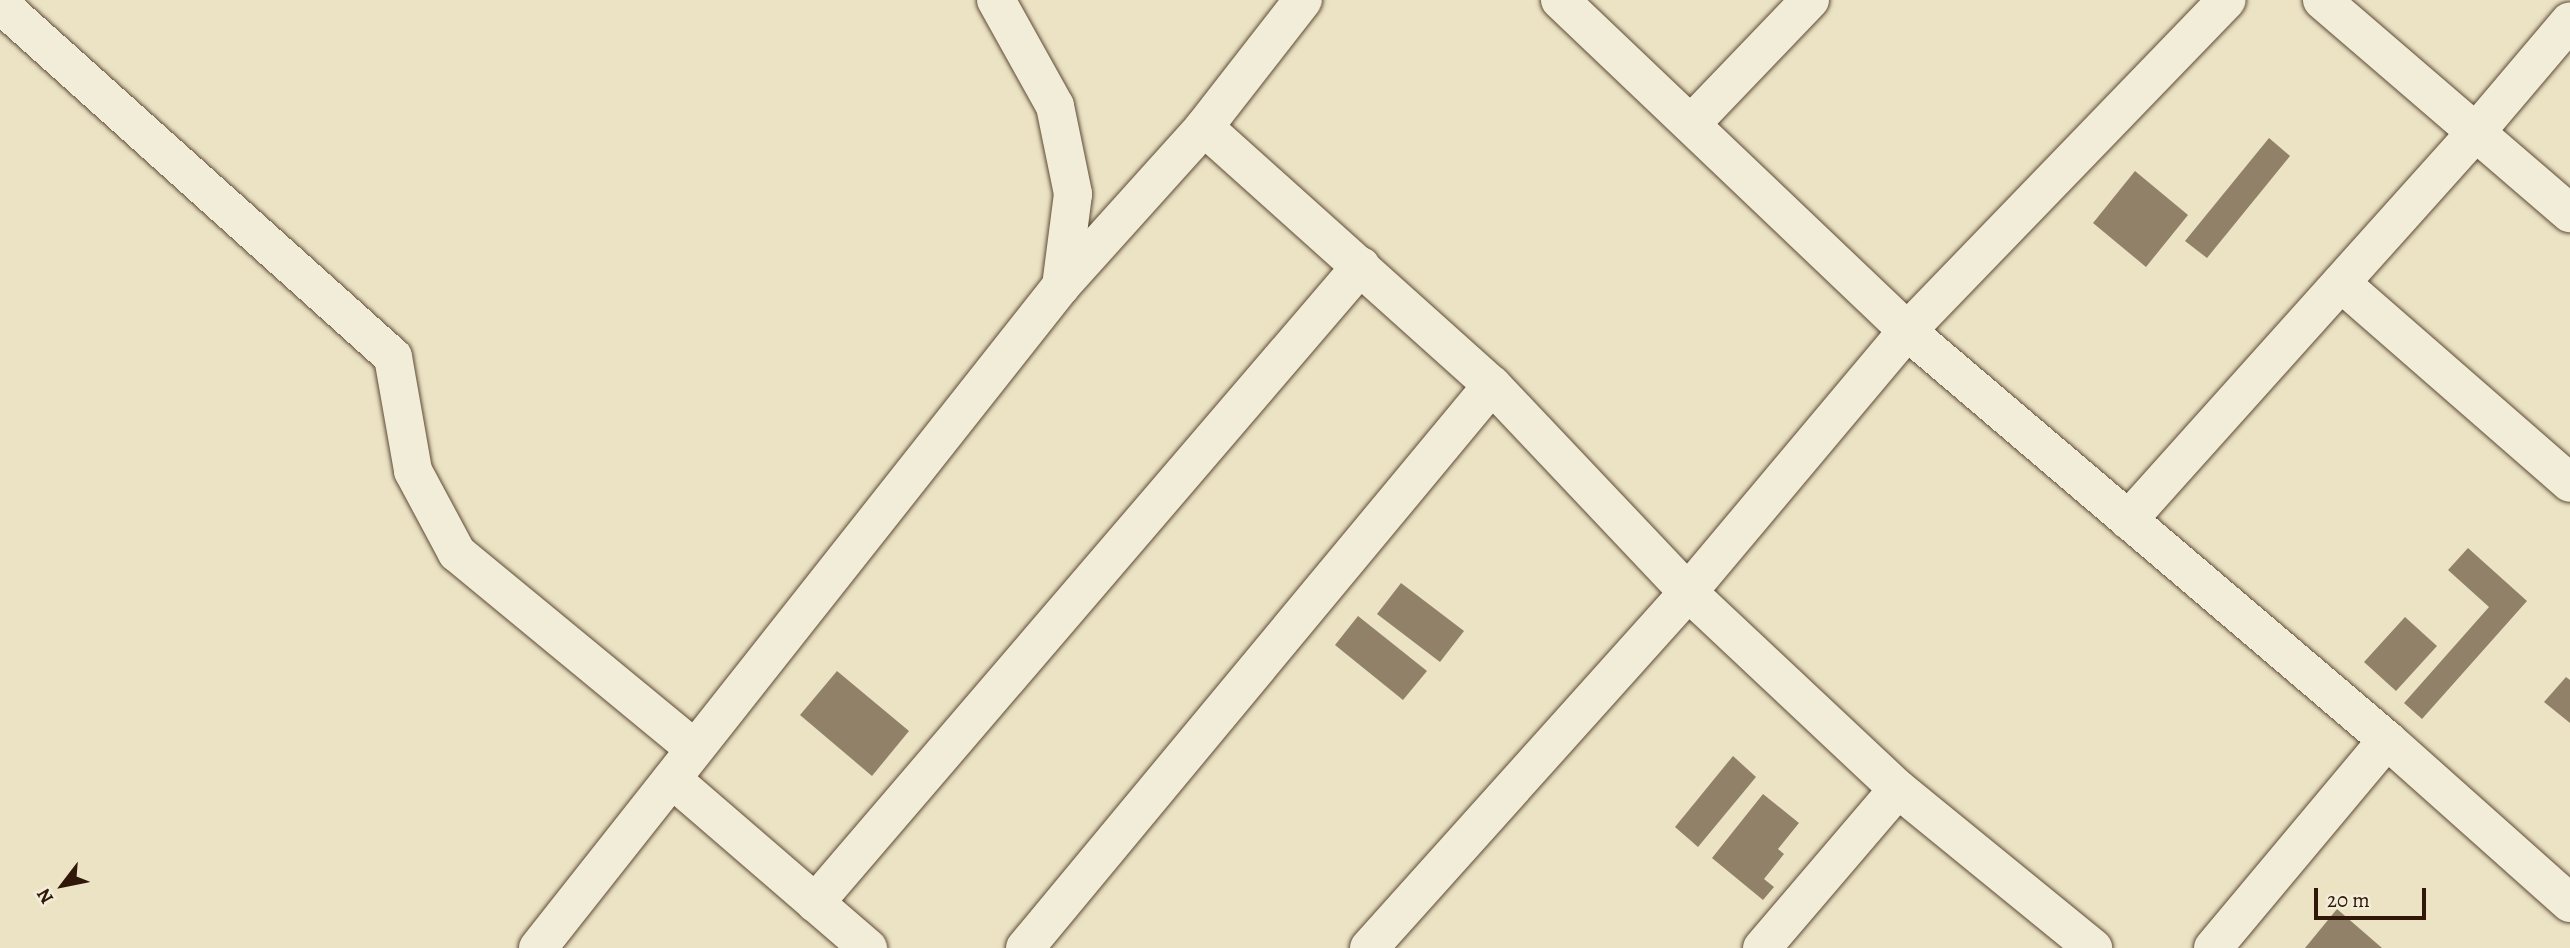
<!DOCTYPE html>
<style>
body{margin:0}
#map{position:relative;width:2570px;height:948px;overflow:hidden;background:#ebe3c4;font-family:Alegreya,serif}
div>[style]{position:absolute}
.building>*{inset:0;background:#918169}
.roads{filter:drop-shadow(0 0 2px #5f4a36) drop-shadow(0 0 2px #5f4a36)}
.minor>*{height:38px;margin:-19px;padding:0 19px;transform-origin:19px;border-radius:19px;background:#f2edd9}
span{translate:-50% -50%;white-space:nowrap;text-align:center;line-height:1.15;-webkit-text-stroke:5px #f2edd9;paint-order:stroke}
.north{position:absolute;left:28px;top:850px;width:70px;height:70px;-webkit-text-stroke:5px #f2edd9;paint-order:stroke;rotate:238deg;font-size:19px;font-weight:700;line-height:28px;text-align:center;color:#301707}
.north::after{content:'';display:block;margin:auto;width:24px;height:32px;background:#301707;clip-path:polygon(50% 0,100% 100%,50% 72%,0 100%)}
.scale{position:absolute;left:2314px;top:888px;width:112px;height:32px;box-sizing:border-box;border:4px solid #301707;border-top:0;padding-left:9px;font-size:21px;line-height:24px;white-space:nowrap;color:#301707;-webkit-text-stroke:5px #f2edd9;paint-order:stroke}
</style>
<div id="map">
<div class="building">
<div style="clip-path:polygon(2269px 138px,2290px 156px,2207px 258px,2185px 241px)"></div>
<div style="clip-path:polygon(2135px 171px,2188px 215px,2146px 267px,2093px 223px)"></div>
<div style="clip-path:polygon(2468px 548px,2527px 601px,2422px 719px,2404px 703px,2489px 607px,2448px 570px)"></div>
<div style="clip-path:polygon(1401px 583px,1464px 631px,1440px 662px,1377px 614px)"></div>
<div style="clip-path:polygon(1358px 616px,1427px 671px,1403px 700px,1335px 645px)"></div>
<div style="clip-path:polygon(2405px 617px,2437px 646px,2396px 691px,2364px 662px)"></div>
<div style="clip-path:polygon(837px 671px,909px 731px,872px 776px,800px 715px)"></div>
<div style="clip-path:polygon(2566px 677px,2570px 680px,2570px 723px,2544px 702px)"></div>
<div style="clip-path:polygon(1733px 756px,1756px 777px,1698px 847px,1675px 827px)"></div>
<div style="clip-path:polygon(1763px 794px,1799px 823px,1778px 849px,1784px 854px,1764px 879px,1774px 887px,1763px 900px,1712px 858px)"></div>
<div style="clip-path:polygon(2337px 909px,2382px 948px,2305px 948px)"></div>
</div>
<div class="roads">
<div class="minor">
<div style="left:996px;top:0;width:121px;rotate:60.9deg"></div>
<div style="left:1055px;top:106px;width:90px;rotate:78.4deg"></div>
<div style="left:1073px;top:194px;width:93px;rotate:97.4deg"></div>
<div style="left:1560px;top:0;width:480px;rotate:43.6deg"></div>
<div style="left:1907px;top:331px;width:631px;rotate:40.43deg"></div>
<div style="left:2387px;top:740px;width:245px;rotate:41.7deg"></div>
<div style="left:2322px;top:0;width:327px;rotate:40.7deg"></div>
<div style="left:0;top:4px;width:528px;rotate:41.93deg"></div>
<div style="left:393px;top:357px;width:116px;rotate:80deg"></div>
<div style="left:413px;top:471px;width:93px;rotate:61.8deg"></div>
<div style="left:457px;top:553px;width:308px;rotate:39.5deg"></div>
<div style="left:1691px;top:124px;width:172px;rotate:-46.2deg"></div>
<div style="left:1204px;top:127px;width:387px;rotate:41.9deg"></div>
<div style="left:1492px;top:385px;width:285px;rotate:46.6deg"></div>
<div style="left:1688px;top:592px;width:288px;rotate:43.2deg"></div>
<div style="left:1898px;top:789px;width:252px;rotate:39.2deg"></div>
<div style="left:2341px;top:283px;width:304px;rotate:41.1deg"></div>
<div style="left:2128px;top:520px;width:521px;rotate:-48.11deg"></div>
<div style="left:2476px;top:132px;width:145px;rotate:-49.7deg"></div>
<div style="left:672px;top:779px;width:259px;rotate:40.8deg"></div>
<div style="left:815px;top:903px;width:839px;rotate:-49.4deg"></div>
<div style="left:538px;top:948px;width:844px;rotate:-51.69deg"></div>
<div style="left:1061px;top:286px;width:214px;rotate:-48deg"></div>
<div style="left:1204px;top:127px;width:161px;rotate:-52.1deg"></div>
<div style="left:1025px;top:948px;width:731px;rotate:-50.32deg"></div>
<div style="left:1369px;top:948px;width:478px;rotate:-48.1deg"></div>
<div style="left:1688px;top:592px;width:341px;rotate:-50deg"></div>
<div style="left:1907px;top:331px;width:460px;rotate:-46deg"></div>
<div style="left:1762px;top:948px;width:209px;rotate:-49.5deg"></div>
<div style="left:2213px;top:948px;width:271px;rotate:-50.1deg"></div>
</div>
</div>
<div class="north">N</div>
<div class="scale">20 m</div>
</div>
